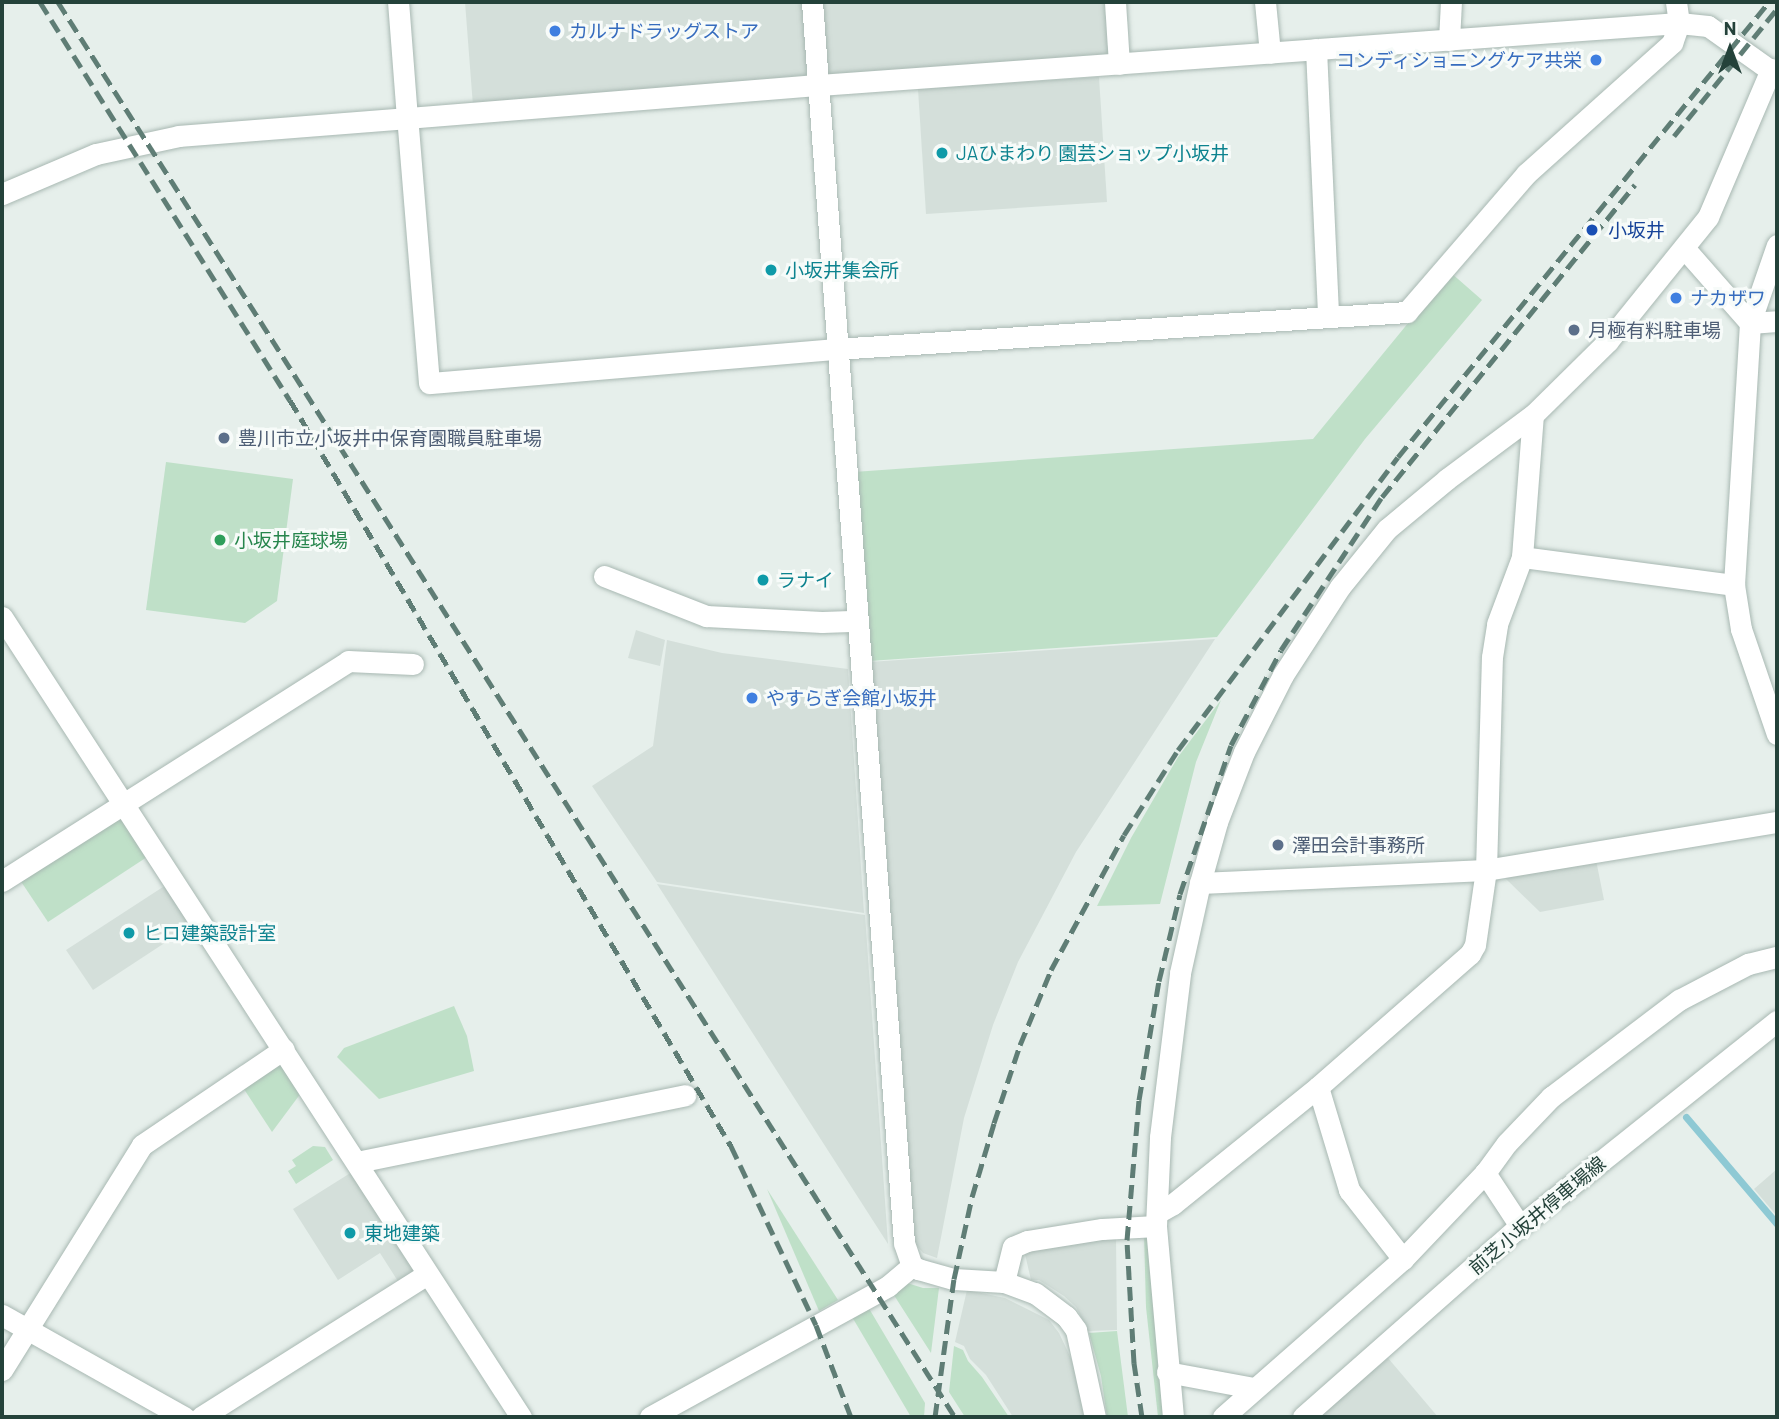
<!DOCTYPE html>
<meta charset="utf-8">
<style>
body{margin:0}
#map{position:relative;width:1779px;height:1419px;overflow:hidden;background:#e6efeb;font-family:Barlow,"Noto Sans JP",sans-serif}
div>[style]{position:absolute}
.built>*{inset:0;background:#d4dfda}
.green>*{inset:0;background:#bfe0c8}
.stream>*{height:7px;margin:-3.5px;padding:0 3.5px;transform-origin:3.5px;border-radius:3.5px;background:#8ec9d4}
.roads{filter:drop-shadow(0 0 2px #a8b8b2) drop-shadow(0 0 2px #a8b8b2)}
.street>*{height:21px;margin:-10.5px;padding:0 10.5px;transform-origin:10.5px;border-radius:10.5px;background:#fff}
.secondary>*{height:21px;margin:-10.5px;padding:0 10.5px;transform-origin:10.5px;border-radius:10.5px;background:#fff}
.rail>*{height:5px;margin-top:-2.5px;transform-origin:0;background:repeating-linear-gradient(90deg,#5f7d75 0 14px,transparent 0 21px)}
.dots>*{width:19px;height:19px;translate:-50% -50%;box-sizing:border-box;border:4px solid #f7fbf9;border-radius:50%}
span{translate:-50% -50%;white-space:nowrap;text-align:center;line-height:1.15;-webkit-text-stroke:6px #f7fbf9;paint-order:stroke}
.shop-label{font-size:19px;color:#366cbe}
.left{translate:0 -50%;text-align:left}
.right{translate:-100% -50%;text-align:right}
.culture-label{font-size:19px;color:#0d838f}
.transit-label{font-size:19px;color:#164399}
.service-label{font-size:19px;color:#4e5e75}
.leisure-label{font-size:19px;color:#27864d}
.street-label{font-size:19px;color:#24423a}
.frame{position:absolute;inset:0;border:4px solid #24423a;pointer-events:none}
.north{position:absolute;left:1695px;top:14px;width:70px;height:70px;-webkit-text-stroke:5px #f7fbf9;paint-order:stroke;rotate:0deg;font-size:19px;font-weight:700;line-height:28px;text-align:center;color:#24423a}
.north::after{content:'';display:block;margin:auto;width:24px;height:32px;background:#24423a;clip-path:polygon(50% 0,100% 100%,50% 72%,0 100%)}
</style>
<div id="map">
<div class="built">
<div style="clip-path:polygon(465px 2px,804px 2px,810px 78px,473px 106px)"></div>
<div style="clip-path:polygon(820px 2px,1106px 2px,1110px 50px,1103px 58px,832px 77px,825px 71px)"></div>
<div style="clip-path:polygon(1099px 77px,1107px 202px,926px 214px,918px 89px)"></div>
<div style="clip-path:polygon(636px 630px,665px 640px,660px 666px,628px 658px)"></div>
<div style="clip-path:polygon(1215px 639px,1076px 852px,1018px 962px,993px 1025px,964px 1118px,937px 1258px,923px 1253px,913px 1241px,869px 662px)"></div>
<div style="clip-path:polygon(667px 640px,722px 653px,848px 669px,864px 913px,657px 882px,592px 786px,653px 746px)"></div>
<div style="clip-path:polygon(1596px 860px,1604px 900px,1540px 912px,1504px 877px)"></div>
<div style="clip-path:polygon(657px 884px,865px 915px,888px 1244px)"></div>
<div style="clip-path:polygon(166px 885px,192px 925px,93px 990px,66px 950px)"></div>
<div style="clip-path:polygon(1777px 1169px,1777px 1216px,1754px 1189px)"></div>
<div style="clip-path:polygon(352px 1172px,418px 1276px,401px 1286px,380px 1253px,338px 1280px,293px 1209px)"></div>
<div style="clip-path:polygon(1116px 1237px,1117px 1330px,1088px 1331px,1076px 1307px,1064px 1296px,1039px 1280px,1031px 1280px,1024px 1250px)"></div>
<div style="clip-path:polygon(967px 1290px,1005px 1298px,1049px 1320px,1059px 1333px,1075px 1367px,1084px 1417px,1013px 1417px,986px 1375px,970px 1359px,964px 1346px,955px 1342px)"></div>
<div style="clip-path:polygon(1388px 1358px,1438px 1417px,1317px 1417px)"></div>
</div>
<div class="green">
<div style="clip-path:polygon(1450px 272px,1482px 300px,1365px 439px,1217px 637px,869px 661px,854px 472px,1313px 439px)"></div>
<div style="clip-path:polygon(166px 462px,293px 479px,277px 601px,245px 623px,146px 610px)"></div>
<div style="clip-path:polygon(1221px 700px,1196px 762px,1160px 904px,1097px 906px,1131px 838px,1178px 757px)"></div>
<div style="clip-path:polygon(118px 813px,147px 857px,48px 922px,18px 877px)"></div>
<div style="clip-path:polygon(454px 1006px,467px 1036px,474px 1071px,379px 1099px,337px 1057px,344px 1048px)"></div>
<div style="clip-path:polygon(279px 1058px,301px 1093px,272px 1132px,240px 1083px)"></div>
<div style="clip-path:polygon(313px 1146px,325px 1147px,333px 1160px,296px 1184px,288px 1171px,296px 1166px,292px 1160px)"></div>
<div style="clip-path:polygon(767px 1189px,838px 1300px,819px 1311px)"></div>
<div style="clip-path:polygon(1153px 1231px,1168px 1417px,1158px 1417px,1146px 1307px,1144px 1233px)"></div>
<div style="clip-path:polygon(904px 1282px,923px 1288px,939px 1288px,931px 1353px,890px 1289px)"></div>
<div style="clip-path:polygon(864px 1300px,925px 1403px,924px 1417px,911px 1417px,848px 1310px)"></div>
<div style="clip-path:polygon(1117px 1331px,1128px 1417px,1107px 1417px,1101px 1376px,1089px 1333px)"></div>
<div style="clip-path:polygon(954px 1346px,963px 1350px,968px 1361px,982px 1377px,1009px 1417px,965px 1417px,949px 1392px)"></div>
</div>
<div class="stream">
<div style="left:1686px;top:1117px;width:140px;rotate:49.6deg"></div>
</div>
<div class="roads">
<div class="street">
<div style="left:812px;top:2px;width:1244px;rotate:85.76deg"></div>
<div style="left:904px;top:1243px;width:24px;rotate:71deg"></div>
<div style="left:912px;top:1266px;width:7px;rotate:27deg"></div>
<div style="left:918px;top:1269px;width:37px;rotate:16deg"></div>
<div style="left:954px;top:1279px;width:50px;rotate:3.4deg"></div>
<div style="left:1004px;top:1282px;width:33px;rotate:20deg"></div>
<div style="left:1035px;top:1293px;width:39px;rotate:37deg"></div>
<div style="left:1066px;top:1316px;width:17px;rotate:54deg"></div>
<div style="left:1076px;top:1330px;width:89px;rotate:77.7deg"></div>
<div style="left:1115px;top:2px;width:62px;rotate:86.3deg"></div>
<div style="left:1265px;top:2px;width:51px;rotate:84.4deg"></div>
<div style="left:1676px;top:2px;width:21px;rotate:82deg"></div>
<div style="left:1679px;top:23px;width:29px;rotate:6deg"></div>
<div style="left:1708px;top:26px;width:85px;rotate:35.4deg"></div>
<div style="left:1449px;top:40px;width:38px;rotate:-87deg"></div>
<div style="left:1316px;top:49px;width:268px;rotate:87.4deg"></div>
<div style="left:2px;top:194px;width:102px;rotate:-23.1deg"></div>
<div style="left:96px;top:154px;width:85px;rotate:-12.2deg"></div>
<div style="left:179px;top:136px;width:229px;rotate:-4.5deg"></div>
<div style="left:407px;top:118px;width:413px;rotate:-4.6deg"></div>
<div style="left:819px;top:85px;width:862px;rotate:-4.12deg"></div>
<div style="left:1679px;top:23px;width:21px;rotate:109deg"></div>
<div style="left:1672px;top:43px;width:196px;rotate:138.1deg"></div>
<div style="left:1526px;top:174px;width:182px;rotate:130.8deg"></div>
<div style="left:1407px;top:312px;width:573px;rotate:176.3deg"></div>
<div style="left:835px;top:349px;width:407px;rotate:175.2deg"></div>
<div style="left:429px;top:383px;width:266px;rotate:-94.7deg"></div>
<div style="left:407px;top:118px;width:116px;rotate:-94.4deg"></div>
<div style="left:1777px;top:245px;width:83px;rotate:109.1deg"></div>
<div style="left:1750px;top:323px;width:262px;rotate:93.5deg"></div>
<div style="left:1734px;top:585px;width:45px;rotate:81deg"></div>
<div style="left:1741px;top:629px;width:111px;rotate:71.1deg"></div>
<div style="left:1522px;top:557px;width:214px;rotate:7.5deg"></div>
<div style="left:604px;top:576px;width:110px;rotate:21.4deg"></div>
<div style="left:706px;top:616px;width:116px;rotate:3deg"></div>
<div style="left:822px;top:622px;width:36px;rotate:-2deg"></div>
<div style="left:2px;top:617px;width:954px;rotate:57.03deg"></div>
<div style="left:2px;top:881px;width:410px;rotate:-32.4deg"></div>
<div style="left:348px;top:661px;width:65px;rotate:2.6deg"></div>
<div style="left:1200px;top:883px;width:286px;rotate:-2.6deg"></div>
<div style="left:1486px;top:870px;width:213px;rotate:-88.4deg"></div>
<div style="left:1492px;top:657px;width:33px;rotate:-81deg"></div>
<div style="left:1497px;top:624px;width:72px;rotate:-69.5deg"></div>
<div style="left:1522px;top:557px;width:142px;rotate:-85.6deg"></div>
<div style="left:1533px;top:415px;width:105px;rotate:-44.6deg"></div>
<div style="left:1608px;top:341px;width:159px;rotate:-51.1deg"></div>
<div style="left:1708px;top:217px;width:161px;rotate:-66.9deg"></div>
<div style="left:1318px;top:1087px;width:108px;rotate:73.2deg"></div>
<div style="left:1349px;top:1190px;width:88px;rotate:52deg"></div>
<div style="left:357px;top:1162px;width:335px;rotate:-11.5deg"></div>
<div style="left:1157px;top:1213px;width:18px;rotate:-29deg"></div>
<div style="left:1173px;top:1204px;width:186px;rotate:-38.9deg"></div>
<div style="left:1318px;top:1087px;width:202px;rotate:-41.2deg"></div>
<div style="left:1470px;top:954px;width:10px;rotate:-61deg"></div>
<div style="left:1475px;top:945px;width:76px;rotate:-81.7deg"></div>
<div style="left:1486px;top:870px;width:295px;rotate:-9.4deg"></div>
<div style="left:1520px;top:1226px;width:64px;rotate:-123.4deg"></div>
<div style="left:1485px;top:1173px;width:37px;rotate:-54deg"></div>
<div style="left:1507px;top:1143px;width:64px;rotate:-46.3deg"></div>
<div style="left:1551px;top:1097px;width:161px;rotate:-37.2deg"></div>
<div style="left:1679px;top:1000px;width:78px;rotate:-27.6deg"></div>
<div style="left:1748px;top:964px;width:30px;rotate:-14deg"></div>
<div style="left:1004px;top:1282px;width:36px;rotate:-76deg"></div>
<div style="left:1013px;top:1247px;width:15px;rotate:-23deg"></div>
<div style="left:1027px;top:1241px;width:76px;rotate:-9.1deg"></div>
<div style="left:1102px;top:1229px;width:54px;rotate:-3.2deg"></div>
<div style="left:2px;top:1315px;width:209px;rotate:29.3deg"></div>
<div style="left:2px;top:1370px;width:265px;rotate:-58.1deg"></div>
<div style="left:142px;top:1145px;width:171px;rotate:-34.1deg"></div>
<div style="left:1167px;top:1372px;width:87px;rotate:10.5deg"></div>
<div style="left:201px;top:1417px;width:267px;rotate:-32.3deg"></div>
<div style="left:650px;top:1417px;width:272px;rotate:-28.8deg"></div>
<div style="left:888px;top:1286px;width:31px;rotate:-40deg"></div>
<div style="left:1173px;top:1417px;width:192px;rotate:-95.1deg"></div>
<div style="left:1156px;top:1226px;width:89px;rotate:-87.4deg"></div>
<div style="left:1160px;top:1137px;width:165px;rotate:-83deg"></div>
<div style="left:1180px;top:973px;width:92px;rotate:-77.5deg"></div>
<div style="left:1200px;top:883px;width:63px;rotate:-74.4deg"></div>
<div style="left:1217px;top:822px;width:75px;rotate:-68.9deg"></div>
<div style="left:1244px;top:752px;width:86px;rotate:-63.1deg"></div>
<div style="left:1283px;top:675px;width:105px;rotate:-57.1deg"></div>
<div style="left:1340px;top:587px;width:75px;rotate:-51deg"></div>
<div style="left:1387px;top:529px;width:78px;rotate:-39.8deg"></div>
<div style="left:1447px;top:479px;width:107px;rotate:-36.7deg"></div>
<div style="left:1223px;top:1417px;width:240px;rotate:-41.3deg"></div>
<div style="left:1403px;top:1259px;width:119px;rotate:-46.4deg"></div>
</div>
<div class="secondary">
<div style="left:1685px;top:249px;width:98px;rotate:48.7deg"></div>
<div style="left:1750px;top:323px;width:27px;rotate:-4deg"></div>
<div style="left:1303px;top:1417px;width:289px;rotate:-41.4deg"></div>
<div style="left:1520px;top:1226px;width:329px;rotate:-38.6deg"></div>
</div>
</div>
<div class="rail">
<div style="left:40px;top:2px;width:470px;rotate:57.9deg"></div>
<div style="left:290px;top:400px;width:867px;rotate:59.41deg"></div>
<div style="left:731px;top:1146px;width:198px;rotate:64.6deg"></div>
<div style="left:816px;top:1325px;width:98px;rotate:69.2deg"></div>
<div style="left:58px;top:2px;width:1675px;rotate:57.63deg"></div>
<div style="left:1674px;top:136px;width:164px;rotate:-51deg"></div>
<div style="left:935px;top:1417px;width:139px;rotate:-82.2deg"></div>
<div style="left:954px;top:1279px;width:84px;rotate:-77.6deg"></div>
<div style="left:972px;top:1197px;width:77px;rotate:-73.4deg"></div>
<div style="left:994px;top:1123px;width:82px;rotate:-71.6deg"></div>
<div style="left:1020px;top:1045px;width:81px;rotate:-67.5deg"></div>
<div style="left:1051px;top:970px;width:153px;rotate:-61.6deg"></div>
<div style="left:1124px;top:835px;width:101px;rotate:-57.6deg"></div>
<div style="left:1178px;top:750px;width:366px;rotate:-53.1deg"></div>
<div style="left:1398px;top:457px;width:587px;rotate:-50.81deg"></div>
<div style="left:1142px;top:1417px;width:55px;rotate:-98.4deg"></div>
<div style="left:1134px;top:1363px;width:123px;rotate:-93.3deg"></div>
<div style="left:1127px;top:1240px;width:141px;rotate:-85.1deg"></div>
<div style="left:1139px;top:1100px;width:121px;rotate:-80.5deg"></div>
<div style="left:1159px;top:981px;width:89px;rotate:-76.4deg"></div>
<div style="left:1180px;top:894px;width:157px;rotate:-71.1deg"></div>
<div style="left:1231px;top:745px;width:107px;rotate:-62.2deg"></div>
<div style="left:1281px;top:650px;width:183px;rotate:-56.6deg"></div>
<div style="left:1382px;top:497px;width:402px;rotate:-51deg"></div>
</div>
<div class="dots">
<div style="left:555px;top:31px;background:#3f7fe0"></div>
<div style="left:1596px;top:60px;background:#3f7fe0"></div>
<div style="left:942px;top:153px;background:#0f9aa8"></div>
<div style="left:1592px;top:230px;background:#1a4fb4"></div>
<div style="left:771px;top:270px;background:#0f9aa8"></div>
<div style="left:1676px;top:298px;background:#3f7fe0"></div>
<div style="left:1574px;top:330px;background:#5c6f8a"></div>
<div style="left:224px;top:438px;background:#5c6f8a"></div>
<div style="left:220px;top:540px;background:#2e9e5b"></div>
<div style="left:763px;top:580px;background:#0f9aa8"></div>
<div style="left:752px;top:698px;background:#3f7fe0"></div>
<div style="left:1278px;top:845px;background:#5c6f8a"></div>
<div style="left:129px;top:933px;background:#0f9aa8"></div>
<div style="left:350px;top:1233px;background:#0f9aa8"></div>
</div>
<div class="shop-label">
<span class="left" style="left:569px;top:31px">カルナドラッグストア</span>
<span class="right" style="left:1582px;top:60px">コンディショニングケア共栄</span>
<span class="left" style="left:1690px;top:298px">ナカザワ</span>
<span class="left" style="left:766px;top:698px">やすらぎ会館小坂井</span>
</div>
<div class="culture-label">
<span class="left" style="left:956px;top:153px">JAひまわり 園芸ショップ小坂井</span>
<span class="left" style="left:785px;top:270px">小坂井集会所</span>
<span class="left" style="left:777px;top:580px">ラナイ</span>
<span class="left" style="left:143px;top:933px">ヒロ建築設計室</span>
<span class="left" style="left:364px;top:1233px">東地建築</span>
</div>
<div class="transit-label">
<span class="left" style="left:1608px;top:230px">小坂井</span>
</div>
<div class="service-label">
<span class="left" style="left:1588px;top:330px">月極有料駐車場</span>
<span class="left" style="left:238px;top:438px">豊川市立小坂井中保育園職員駐車場</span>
<span class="left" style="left:1292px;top:845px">澤田会計事務所</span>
</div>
<div class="leisure-label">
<span class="left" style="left:234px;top:540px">小坂井庭球場</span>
</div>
<div class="street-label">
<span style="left:1537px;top:1215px;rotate:-40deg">前芝小坂井停車場線</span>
</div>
<div class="frame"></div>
<div class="north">N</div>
</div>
